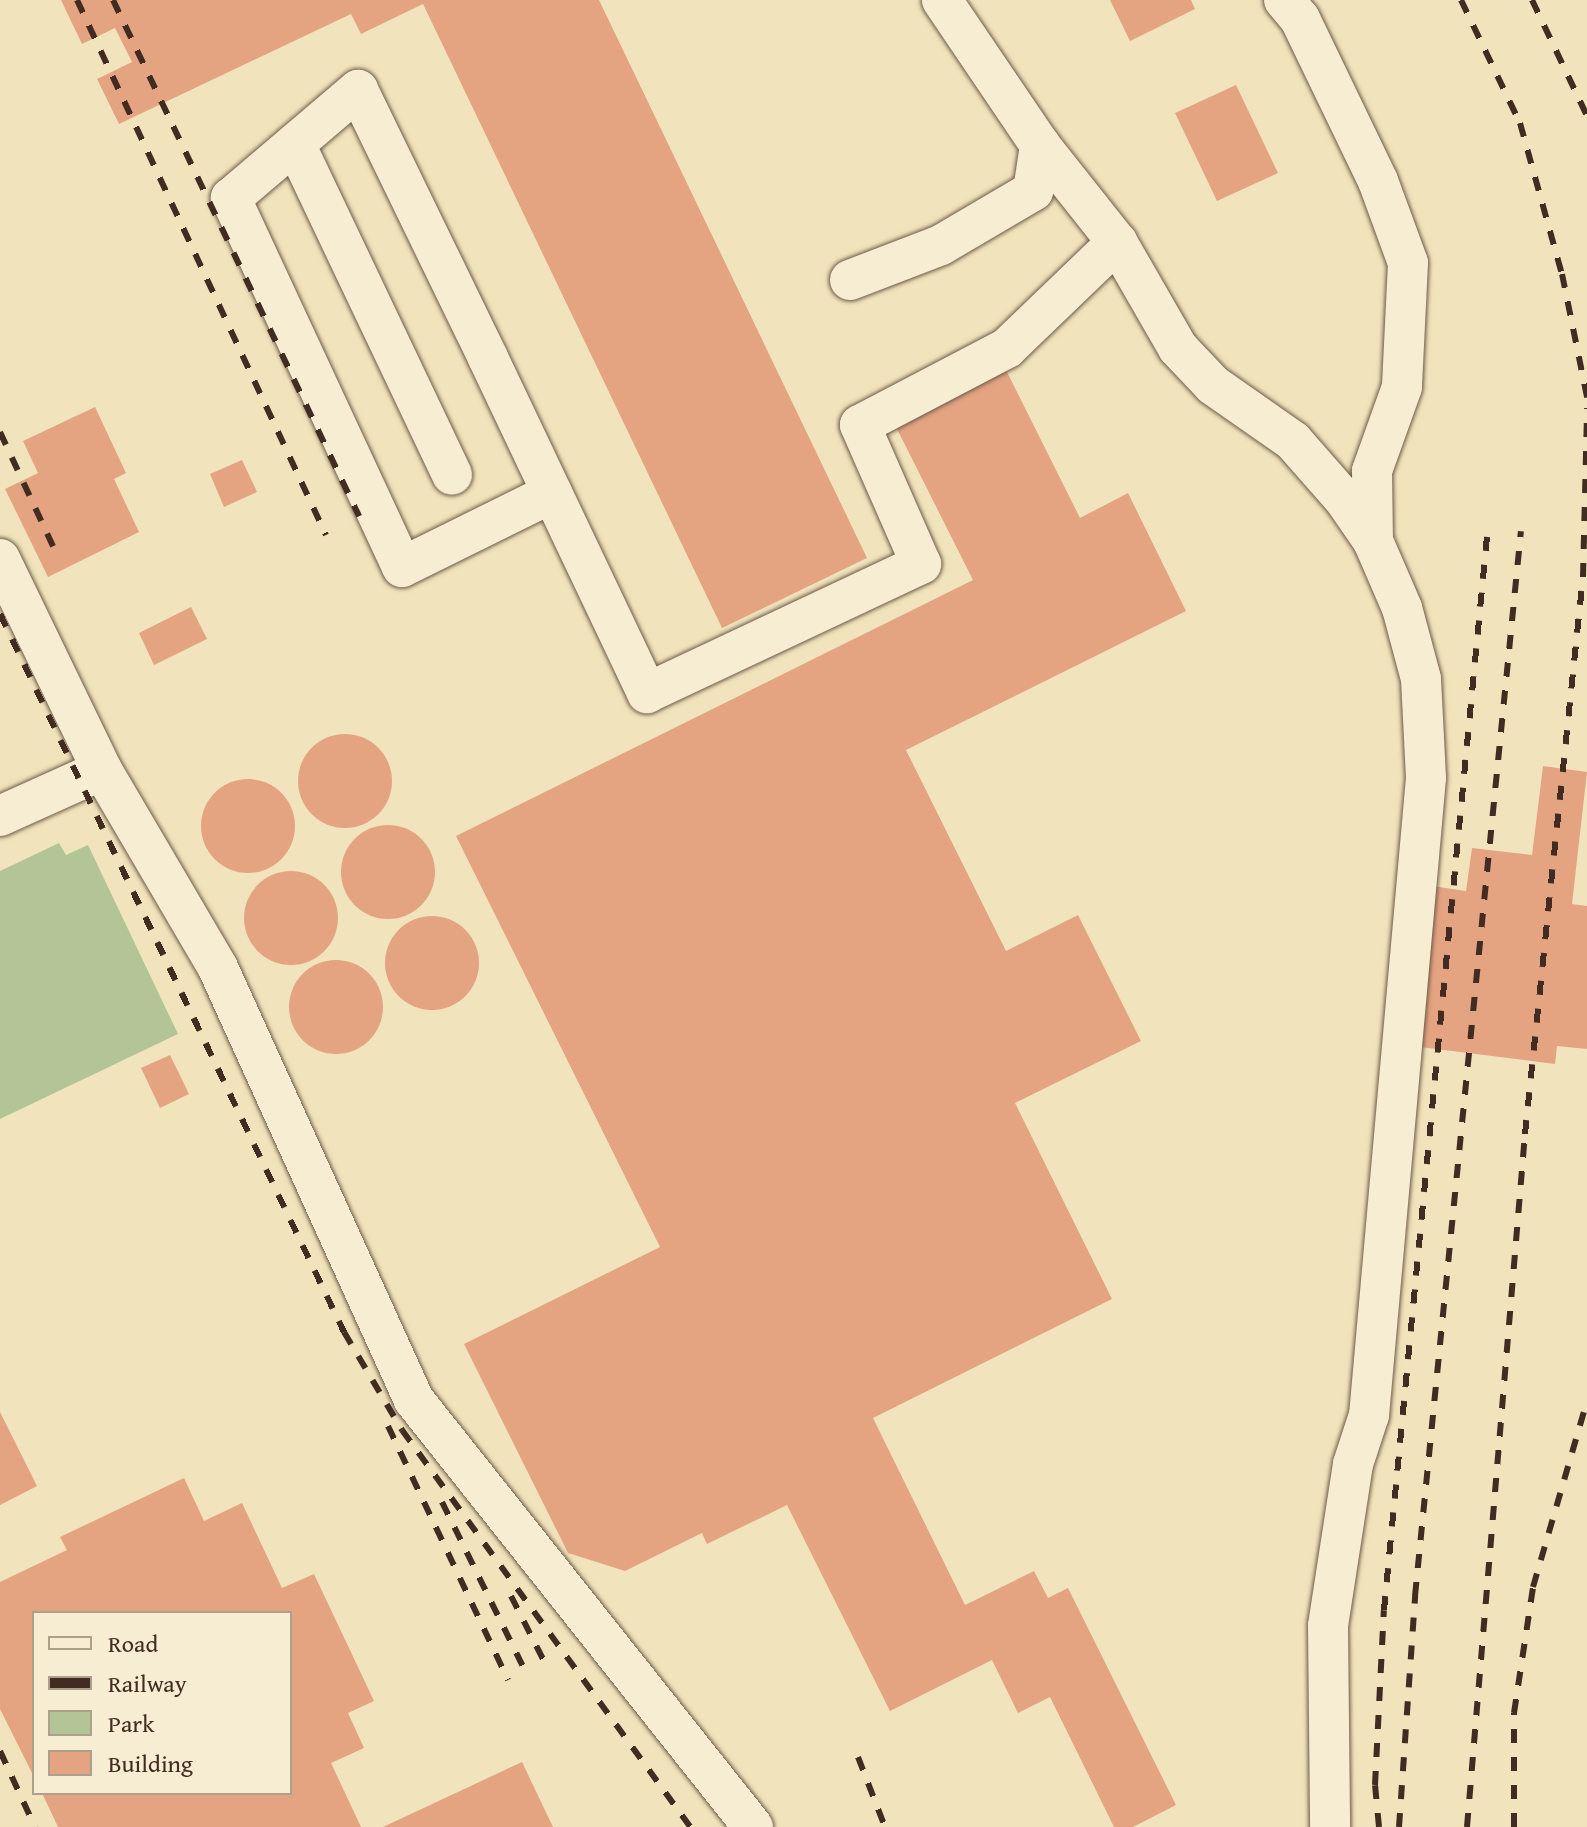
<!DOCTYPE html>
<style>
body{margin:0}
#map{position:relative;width:1587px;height:1827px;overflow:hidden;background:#f1e4bc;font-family:"Gentium Book Plus",serif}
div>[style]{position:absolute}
.green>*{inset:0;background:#b3c596}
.building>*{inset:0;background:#e4a482}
.round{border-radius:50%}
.roads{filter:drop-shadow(0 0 2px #6e5a48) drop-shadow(0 0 2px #6e5a48)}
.minor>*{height:40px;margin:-20px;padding:0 20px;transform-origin:20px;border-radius:20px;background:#f6edd3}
.rail>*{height:6px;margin-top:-3px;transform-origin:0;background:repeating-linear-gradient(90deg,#422c22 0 14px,transparent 0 28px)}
span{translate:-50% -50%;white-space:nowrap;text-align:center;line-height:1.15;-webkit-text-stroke:7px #f6edd3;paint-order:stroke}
.legend{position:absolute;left:32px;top:1611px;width:260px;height:184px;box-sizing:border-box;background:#f6edd3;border:2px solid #aea08c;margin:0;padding:10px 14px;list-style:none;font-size:24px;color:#422c22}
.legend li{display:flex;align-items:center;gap:16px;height:40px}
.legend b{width:40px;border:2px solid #aea08c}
</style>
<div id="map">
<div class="green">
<div style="clip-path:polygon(59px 843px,66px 855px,88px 845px,178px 1034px,0 1119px,0 871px)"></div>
</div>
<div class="building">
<div style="clip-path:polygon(61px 0,599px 0,867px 558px,722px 628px,423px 4px,361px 34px,351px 14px,119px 124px,97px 79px,132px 62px,115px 28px,82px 44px)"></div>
<div style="clip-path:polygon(1110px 0,1191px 0,1195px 9px,1130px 41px)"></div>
<div style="clip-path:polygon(1236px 85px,1278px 173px,1217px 201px,1175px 113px)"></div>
<div style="clip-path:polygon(1005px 368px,1080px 518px,1128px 493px,1186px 611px,906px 750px,1006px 951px,1078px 915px,1141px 1041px,1015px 1103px,1112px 1299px,873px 1418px,965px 1605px,1034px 1571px,1048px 1598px,1068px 1588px,1176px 1805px,1133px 1827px,1114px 1827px,1050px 1697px,1018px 1713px,992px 1660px,890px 1711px,787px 1505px,707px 1544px,702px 1533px,625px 1571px,568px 1553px,464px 1344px,660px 1247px,456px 836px,973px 580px,894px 423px)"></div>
<div style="clip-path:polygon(95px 407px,126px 473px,114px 479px,139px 532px,48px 577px,5px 489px,38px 473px,23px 441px)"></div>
<div style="clip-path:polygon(242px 460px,257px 492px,224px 507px,210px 474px)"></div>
<div style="clip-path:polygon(191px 607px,207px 639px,154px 665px,139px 633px)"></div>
<div class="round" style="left:298px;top:734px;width:94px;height:94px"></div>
<div style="clip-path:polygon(1543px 766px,1587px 772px,1572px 904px,1587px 906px,1587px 1049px,1557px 1046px,1555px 1064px,1412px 1046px,1432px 886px,1466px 891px,1472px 848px,1532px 855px)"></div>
<div class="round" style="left:201px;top:779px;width:94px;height:94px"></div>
<div class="round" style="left:341px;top:825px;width:94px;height:94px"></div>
<div class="round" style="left:244px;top:871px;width:94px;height:94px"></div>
<div class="round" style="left:385px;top:916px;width:94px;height:94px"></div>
<div class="round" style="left:289px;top:960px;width:94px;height:94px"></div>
<div style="clip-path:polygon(170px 1055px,189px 1094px,160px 1108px,141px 1068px)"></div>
<div style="clip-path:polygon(0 1412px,37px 1486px,0 1505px)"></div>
<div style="clip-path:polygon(184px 1478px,204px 1521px,242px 1503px,282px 1588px,314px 1574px,374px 1701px,348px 1713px,364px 1748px,331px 1763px,361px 1827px,58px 1827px,42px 1793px,290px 1793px,290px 1613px,34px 1613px,34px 1777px,0 1709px,0 1582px,67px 1550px,60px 1537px)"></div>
<div style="clip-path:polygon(522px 1762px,553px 1827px,383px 1827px)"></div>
</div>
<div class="roads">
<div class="minor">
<div style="left:1284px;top:0;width:25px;rotate:50deg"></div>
<div style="left:1300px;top:19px;width:180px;rotate:64.3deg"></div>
<div style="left:1378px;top:181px;width:87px;rotate:69.9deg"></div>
<div style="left:1408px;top:263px;width:124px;rotate:92.8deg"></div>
<div style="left:1402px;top:387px;width:89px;rotate:109.7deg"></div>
<div style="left:1372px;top:471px;width:70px;rotate:89.2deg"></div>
<div style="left:295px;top:144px;width:366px;rotate:64.6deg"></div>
<div style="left:1040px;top:145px;width:124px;rotate:51.6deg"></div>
<div style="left:1117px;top:242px;width:122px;rotate:60.1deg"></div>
<div style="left:1178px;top:348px;width:51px;rotate:46.6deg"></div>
<div style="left:1213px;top:385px;width:98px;rotate:35deg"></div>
<div style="left:1293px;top:441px;width:77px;rotate:48.7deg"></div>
<div style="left:1344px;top:499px;width:51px;rotate:55.4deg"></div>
<div style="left:1373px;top:541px;width:73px;rotate:66.6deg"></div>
<div style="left:1402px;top:608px;width:73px;rotate:75deg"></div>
<div style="left:1421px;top:679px;width:99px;rotate:87.1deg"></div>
<div style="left:1426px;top:778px;width:640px;rotate:95.11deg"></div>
<div style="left:1369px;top:1415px;width:52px;rotate:108.1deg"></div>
<div style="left:1353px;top:1464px;width:164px;rotate:98.8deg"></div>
<div style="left:1328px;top:1626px;width:201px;rotate:89.4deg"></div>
<div style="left:850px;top:280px;width:97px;rotate:-21deg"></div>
<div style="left:941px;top:245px;width:107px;rotate:-30.4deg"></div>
<div style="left:1033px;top:191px;width:47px;rotate:-81.3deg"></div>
<div style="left:1040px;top:145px;width:175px;rotate:-124.1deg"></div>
<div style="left:552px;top:493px;width:167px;rotate:153.7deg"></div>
<div style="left:402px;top:567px;width:407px;rotate:-114.9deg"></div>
<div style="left:231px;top:198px;width:167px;rotate:-40.4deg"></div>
<div style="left:358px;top:90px;width:298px;rotate:64.1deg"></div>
<div style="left:488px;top:358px;width:371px;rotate:64.6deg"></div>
<div style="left:647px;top:693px;width:303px;rotate:-25.2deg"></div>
<div style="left:921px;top:564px;width:152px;rotate:-113.7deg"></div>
<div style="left:860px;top:425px;width:166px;rotate:-27.6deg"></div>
<div style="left:1007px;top:348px;width:153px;rotate:-43.9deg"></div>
<div style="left:0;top:559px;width:234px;rotate:64.2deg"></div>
<div style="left:102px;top:770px;width:112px;rotate:155.7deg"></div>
<div style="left:102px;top:770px;width:229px;rotate:59.6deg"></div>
<div style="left:218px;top:968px;width:474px;rotate:65.6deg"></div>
<div style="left:414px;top:1400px;width:545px;rotate:51.55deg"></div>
</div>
</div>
<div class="rail">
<div style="left:77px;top:0;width:590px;rotate:65.04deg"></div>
<div style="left:113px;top:0;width:572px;rotate:64.51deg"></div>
<div style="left:1461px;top:0;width:136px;rotate:64.4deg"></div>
<div style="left:1520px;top:123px;width:157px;rotate:74.5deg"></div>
<div style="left:1562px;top:274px;width:126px;rotate:78.5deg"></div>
<div style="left:1532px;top:0;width:128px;rotate:64.6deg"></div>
<div style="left:0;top:432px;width:140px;rotate:65.1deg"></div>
<div style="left:0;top:614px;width:796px;rotate:64.4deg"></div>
<div style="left:344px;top:1332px;width:114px;rotate:59.4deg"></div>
<div style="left:402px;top:1430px;width:490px;rotate:54deg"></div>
<div style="left:388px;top:1426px;width:281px;rotate:64.7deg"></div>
<div style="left:442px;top:1502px;width:188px;rotate:63.8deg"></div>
<div style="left:511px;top:1596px;width:73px;rotate:63.1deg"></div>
<div style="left:0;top:1751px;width:84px;rotate:65.3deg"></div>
<div style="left:858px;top:1757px;width:75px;rotate:68.9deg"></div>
<div style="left:1379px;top:1827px;width:42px;rotate:-95.4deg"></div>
<div style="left:1375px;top:1785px;width:175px;rotate:-87.1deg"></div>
<div style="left:1384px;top:1610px;width:1090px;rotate:-84.52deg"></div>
<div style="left:1399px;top:1827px;width:232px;rotate:-86deg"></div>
<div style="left:1415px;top:1596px;width:1070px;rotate:-84.32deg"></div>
<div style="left:1467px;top:1827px;width:695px;rotate:-85.22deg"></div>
<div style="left:1525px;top:1134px;width:560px;rotate:-84.06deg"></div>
<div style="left:1583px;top:577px;width:169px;rotate:-88.6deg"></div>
<div style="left:1514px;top:1827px;width:114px;rotate:-90deg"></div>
<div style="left:1514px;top:1713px;width:127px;rotate:-81.4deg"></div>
<div style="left:1533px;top:1587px;width:194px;rotate:-73.8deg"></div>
</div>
<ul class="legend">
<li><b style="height:10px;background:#f6edd3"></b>Road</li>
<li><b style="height:10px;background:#422c22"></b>Railway</li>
<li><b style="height:22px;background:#b3c596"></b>Park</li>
<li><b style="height:22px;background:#e4a482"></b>Building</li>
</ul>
</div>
